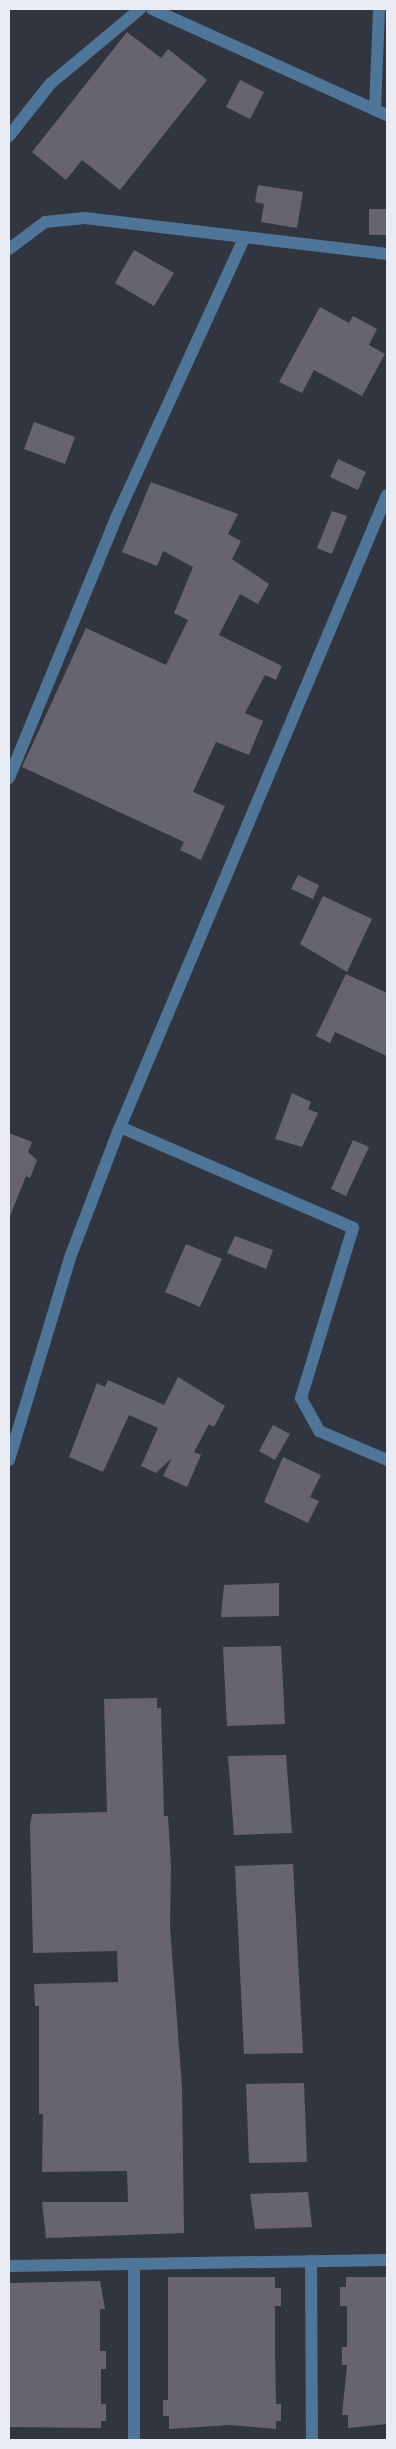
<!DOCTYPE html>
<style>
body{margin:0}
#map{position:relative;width:396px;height:2449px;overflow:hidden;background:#313540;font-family:"Source Sans 3",sans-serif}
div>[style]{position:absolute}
.building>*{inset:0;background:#676470}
.minor>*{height:12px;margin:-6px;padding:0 6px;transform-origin:6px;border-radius:6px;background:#4f7699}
span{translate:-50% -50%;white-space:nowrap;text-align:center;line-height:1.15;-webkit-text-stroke:4.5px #1b1d22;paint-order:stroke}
.frame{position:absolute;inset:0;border:10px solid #e9ecf3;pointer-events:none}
</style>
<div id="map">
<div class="building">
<div style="clip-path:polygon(127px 32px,161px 58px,168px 49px,207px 80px,120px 190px,82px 160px,66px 180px,32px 152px)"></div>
<div style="clip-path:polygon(240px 80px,264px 92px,250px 119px,226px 107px)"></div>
<div style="clip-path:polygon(258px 185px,303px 192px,297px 228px,261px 222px,264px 204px,255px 202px)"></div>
<div style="clip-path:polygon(369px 209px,387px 209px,387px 235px,369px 235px)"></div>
<div style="clip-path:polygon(134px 250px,174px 273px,154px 306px,115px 283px)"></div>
<div style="clip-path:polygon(320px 307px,349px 323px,353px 316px,377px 329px,369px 345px,385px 354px,362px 396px,314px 370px,302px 393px,279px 382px)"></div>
<div style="clip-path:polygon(34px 422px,75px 437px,65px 464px,24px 449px)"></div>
<div style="clip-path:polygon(338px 459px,366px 472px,358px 490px,330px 477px)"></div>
<div style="clip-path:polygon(151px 482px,238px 514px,228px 534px,241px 541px,232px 559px,269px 584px,258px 604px,240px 594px,219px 635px,282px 666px,276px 680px,265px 675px,245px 713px,263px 721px,249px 755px,216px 742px,193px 792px,225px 806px,201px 860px,180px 850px,184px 842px,22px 767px,86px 628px,166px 665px,188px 620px,174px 613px,193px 567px,163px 551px,157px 566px,122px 552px)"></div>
<div style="clip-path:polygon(332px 511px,347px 516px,332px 554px,317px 548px)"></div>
<div style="clip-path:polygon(298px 875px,319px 885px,313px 899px,291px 889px)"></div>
<div style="clip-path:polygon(323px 896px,372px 919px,347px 972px,300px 944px)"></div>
<div style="clip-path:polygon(346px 974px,387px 993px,387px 1056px,335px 1032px,330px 1043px,316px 1036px)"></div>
<div style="clip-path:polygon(292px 1093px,311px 1102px,308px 1109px,318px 1113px,302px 1147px,275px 1139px)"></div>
<div style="clip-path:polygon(9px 1133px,32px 1142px,28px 1152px,37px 1160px,30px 1178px,26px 1176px,10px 1216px)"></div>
<div style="clip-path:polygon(353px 1140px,369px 1147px,346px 1196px,331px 1189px)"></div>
<div style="clip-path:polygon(235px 1236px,273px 1250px,266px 1269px,227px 1253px)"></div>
<div style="clip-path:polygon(186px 1244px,222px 1259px,200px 1307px,165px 1292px)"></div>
<div style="clip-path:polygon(178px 1377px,225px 1406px,214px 1427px,209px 1424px,194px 1452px,201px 1455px,187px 1487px,163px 1476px,172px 1458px,156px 1473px,141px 1466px,158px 1428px,129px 1415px,103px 1472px,69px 1457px,97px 1383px,105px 1387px,108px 1380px,164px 1405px)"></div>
<div style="clip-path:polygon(273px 1425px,290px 1434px,275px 1460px,259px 1451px)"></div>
<div style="clip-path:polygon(283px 1457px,321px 1475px,310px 1497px,319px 1501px,308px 1523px,264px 1502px)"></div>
<div style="clip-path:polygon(279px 1583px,279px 1616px,221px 1617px,224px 1585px)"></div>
<div style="clip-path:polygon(281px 1646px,285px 1724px,227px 1726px,223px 1647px)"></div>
<div style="clip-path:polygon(157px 1698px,157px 1708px,161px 1708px,164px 1816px,168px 1816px,171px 1867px,170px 1927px,182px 2087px,184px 2233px,46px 2238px,42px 2202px,128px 2202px,127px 2171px,42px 2172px,43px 2114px,39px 2114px,39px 2006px,35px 2006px,34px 1984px,118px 1982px,117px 1951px,33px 1953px,30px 1825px,32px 1814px,107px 1812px,104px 1699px)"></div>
<div style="clip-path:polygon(286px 1755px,292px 1833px,234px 1835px,228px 1756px)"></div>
<div style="clip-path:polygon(293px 1864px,303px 2053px,244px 2054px,235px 1866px)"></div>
<div style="clip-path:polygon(304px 2083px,307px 2162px,249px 2163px,246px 2084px)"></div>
<div style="clip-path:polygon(308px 2192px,312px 2227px,255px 2229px,250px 2194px)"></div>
<div style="clip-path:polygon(168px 2277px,275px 2277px,275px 2288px,281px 2288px,281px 2306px,275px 2306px,275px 2350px,276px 2404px,281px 2404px,281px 2421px,276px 2421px,276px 2429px,230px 2425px,169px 2429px,169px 2416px,163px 2416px,163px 2400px,168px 2400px)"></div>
<div style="clip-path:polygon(346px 2277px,387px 2277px,387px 2424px,348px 2428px,348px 2415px,342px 2415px,347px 2365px,342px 2365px,342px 2347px,347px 2347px,347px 2306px,340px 2306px,340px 2287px,346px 2287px)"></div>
<div style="clip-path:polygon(100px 2281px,105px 2309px,100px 2309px,100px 2351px,106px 2351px,106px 2369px,101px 2369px,101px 2404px,106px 2404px,106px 2421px,101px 2421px,101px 2428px,9px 2427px,9px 2283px)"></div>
</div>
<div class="minor">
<div style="left:152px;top:9px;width:258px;rotate:24.3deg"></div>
<div style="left:375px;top:110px;width:101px;rotate:-87.7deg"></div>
<div style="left:9px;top:136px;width:66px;rotate:-51.7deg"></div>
<div style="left:50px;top:84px;width:117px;rotate:-39.8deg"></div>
<div style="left:9px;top:249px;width:45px;rotate:-36.9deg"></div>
<div style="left:45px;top:222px;width:40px;rotate:-5.7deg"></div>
<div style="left:85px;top:218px;width:304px;rotate:6.8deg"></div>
<div style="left:9px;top:778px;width:281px;rotate:-67.6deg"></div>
<div style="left:116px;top:518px;width:308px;rotate:-65.4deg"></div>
<div style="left:120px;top:1127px;width:254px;rotate:23.4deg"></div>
<div style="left:353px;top:1228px;width:178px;rotate:107deg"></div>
<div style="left:301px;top:1398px;width:38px;rotate:61deg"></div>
<div style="left:319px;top:1431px;width:74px;rotate:23.1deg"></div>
<div style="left:9px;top:1460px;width:214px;rotate:-73.2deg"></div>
<div style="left:71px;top:1255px;width:137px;rotate:-69.1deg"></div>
<div style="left:120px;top:1127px;width:686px;rotate:-67.1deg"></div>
<div style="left:311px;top:2261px;width:179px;rotate:89.7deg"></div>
<div style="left:134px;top:2264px;width:176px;rotate:90deg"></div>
<div style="left:9px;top:2266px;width:378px;rotate:-0.9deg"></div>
</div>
<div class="frame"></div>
</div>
